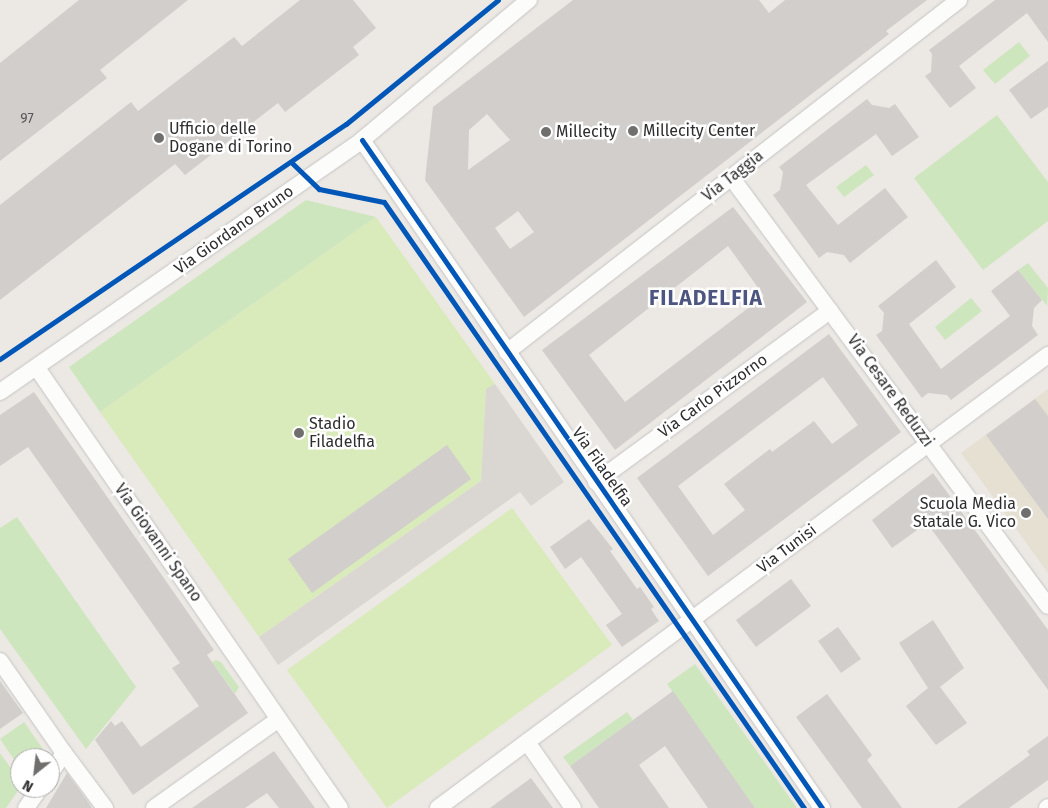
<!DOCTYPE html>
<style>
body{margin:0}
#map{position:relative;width:1048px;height:808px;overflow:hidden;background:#ece8e4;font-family:"Fira Sans",sans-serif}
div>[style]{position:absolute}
.education>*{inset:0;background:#e6e0d3}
.green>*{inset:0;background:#cee6be}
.pitch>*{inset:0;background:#d9eabb}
.plaza>*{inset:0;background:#dad6d2}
.building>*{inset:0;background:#d1cecb}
.roads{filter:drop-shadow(0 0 1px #c5c4c5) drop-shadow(0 0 1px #c5c4c5)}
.street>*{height:16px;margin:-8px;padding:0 8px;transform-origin:8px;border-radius:8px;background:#fcfcfb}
.cycleway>*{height:5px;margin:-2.5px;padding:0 2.5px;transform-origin:2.5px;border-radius:2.5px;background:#0057b8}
.dots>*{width:14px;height:14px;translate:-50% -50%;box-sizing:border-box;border:2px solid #fff;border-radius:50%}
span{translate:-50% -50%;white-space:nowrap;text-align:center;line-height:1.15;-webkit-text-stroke:5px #fff;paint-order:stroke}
.number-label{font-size:14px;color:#585857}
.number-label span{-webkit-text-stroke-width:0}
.poi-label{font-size:16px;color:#2e2e2e}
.left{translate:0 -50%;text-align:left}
.right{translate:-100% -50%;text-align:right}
.street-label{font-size:16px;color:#2e2e2e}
.district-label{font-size:21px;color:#4d5680;font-weight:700;letter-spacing:1px}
.north{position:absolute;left:10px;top:748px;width:50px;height:50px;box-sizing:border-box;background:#fff;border:1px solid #ababab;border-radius:50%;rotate:209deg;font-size:14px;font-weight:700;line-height:20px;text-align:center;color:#2e2e2e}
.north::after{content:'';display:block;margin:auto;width:18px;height:22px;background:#706f6e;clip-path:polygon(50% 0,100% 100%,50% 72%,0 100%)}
</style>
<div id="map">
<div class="education">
<div style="clip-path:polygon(1048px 389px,1048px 573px,961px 453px)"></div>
</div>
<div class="green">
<div style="clip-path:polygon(1019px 42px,1030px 56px,995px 84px,983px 70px)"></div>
<div style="clip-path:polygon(997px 115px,1048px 182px,1048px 221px,983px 270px,914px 178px)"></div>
<div style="clip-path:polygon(866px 165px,874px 175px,844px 197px,836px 187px)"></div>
<div style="clip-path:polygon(306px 200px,376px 217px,100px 412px,69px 367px)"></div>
<div style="clip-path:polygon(1028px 263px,1048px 288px,1047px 306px,1018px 270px)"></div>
<div style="clip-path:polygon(971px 298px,982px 311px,945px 340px,935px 327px)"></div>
<div style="clip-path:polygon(17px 517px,136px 687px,86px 749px,0 629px,0 528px)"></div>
<div style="clip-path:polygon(216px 660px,221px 662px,239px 687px,235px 694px,212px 662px)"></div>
<div style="clip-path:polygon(695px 664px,797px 808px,755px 808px,667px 684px)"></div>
<div style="clip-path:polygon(627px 712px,633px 720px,570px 766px,563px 757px)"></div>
<div style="clip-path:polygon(24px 722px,45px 752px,41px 758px,20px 758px,20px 768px,0 739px)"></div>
<div style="clip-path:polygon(0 753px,20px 781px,20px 788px,6px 808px,0 808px)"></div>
</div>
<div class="pitch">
<div style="clip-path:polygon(376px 217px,495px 384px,486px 390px,481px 481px,259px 637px,100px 412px)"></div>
<div style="clip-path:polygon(512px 508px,612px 645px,387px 808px,287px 670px)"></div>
</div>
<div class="plaza">
<div style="clip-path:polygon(495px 384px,564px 482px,531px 506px,520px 492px,278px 665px,259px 637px,481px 481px,486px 389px)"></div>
</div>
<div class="building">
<div style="clip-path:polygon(79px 0,188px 0,100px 70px,107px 78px,0 161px,0 63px)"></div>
<div style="clip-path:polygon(300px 0,353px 0,376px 28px,353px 47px,359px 55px,285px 112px,278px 103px,185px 175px,175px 164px,0 300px,0 205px,131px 102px,138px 111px,234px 37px,242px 46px)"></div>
<div style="clip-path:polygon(evenodd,573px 0,759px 0,769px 13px,785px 0,927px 0,886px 31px,889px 34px,524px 317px,425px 180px,433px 107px,573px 0,487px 114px,510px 140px,468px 170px,469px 130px,487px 114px,573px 0,518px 211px,534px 232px,510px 249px,495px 228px,518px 211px)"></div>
<div style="clip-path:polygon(995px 0,1048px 0,1048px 42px,1027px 13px,959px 66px,976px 88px,950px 108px,925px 76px,931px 72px,932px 54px,929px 50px)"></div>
<div style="clip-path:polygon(1048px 61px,1048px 107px,1031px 119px,1009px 90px)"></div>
<div style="clip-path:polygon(867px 99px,872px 105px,889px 108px,895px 104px,919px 137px,892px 156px,876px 134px,806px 185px,838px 225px,885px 188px,908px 217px,850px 263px,844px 255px,827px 252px,819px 258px,773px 195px,780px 190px,783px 172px,779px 167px)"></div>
<div style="clip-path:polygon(evenodd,733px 207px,807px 302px,615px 450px,542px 350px,733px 207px,728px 246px,764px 296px,625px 402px,589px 355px,728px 246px)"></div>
<div style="clip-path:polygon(936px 260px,956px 287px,909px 324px,941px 369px,1010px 316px,991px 291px,1018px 270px,1042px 300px,1034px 308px,1032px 326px,1038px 335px,951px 400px,947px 395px,928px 393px,922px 398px,876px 335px,882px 331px,884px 313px,878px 306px)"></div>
<div style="clip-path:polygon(evenodd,829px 334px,901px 432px,708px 576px,637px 478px,829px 334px,823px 377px,858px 425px,832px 444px,814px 421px,772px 452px,770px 449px,724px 484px,745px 510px,713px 535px,678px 486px,823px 377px)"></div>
<div style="clip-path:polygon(34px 392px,214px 650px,207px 655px,248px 713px,133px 795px,95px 740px,111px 721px,115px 726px,122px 721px,141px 747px,199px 706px,172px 668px,180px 663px,28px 447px,0 466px,0 415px)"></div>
<div style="clip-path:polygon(1035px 399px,1048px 416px,1048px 519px,986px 435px)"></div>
<div style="clip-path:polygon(447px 445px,471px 479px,312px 593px,288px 559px)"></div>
<div style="clip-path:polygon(933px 473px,1048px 630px,1048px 690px,927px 523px,892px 548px,872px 520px)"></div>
<div style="clip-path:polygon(589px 519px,613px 549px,610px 551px,637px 589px,640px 587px,654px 607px,651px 609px,659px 621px,622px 647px,606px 625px,622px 614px,581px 557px,565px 569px,550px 547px)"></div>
<div style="clip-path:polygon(791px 579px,811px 606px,756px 647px,736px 620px)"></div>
<div style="clip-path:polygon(933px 620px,964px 668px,940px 687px,967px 723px,936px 745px,906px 706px,928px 688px,899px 643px)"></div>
<div style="clip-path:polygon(838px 627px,861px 659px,841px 673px,818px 641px)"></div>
<div style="clip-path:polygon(0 681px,23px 713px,0 729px)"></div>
<div style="clip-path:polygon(673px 691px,755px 808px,708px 808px,665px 746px,639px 765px,669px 808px,599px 808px,594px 801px,570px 766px)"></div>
<div style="clip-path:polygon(827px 694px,872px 755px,867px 760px,902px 808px,862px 808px,796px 717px)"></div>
<div style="clip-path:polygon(1048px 736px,1048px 780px,1009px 808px,957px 808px,1030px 755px,1027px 751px)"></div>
<div style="clip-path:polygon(274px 751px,315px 808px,279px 808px,267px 793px,245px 808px,192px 808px)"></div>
<div style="clip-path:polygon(67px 773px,86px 799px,92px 808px,46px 808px)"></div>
<div style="clip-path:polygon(531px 778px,553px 808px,490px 808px)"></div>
</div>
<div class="roads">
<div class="street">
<div style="left:362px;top:140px;width:811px;rotate:55.45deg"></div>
<div style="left:731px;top:177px;width:533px;rotate:53.54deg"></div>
<div style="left:507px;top:352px;width:573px;rotate:-37.91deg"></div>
<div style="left:37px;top:368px;width:534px;rotate:55.45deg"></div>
<div style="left:0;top:392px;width:441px;rotate:-34.8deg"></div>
<div style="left:362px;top:140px;width:218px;rotate:-40deg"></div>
<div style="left:596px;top:482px;width:290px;rotate:-36.2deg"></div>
<div style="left:0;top:661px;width:112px;rotate:55.2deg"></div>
<div style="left:64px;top:753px;width:25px;rotate:124deg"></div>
<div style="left:527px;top:742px;width:80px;rotate:55.1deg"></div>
<div style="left:64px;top:753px;width:69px;rotate:53.3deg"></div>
<div style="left:26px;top:808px;width:24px;rotate:-55deg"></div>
<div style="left:154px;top:808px;width:153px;rotate:-35.5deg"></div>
<div style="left:438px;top:808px;width:760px;rotate:-36.6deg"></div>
<div style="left:1047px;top:808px;width:1px;rotate:-45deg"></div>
</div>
</div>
<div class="cycleway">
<div style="left:362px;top:140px;width:811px;rotate:55.45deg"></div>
<div style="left:291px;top:162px;width:39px;rotate:44deg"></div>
<div style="left:319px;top:189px;width:66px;rotate:11.3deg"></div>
<div style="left:384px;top:202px;width:737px;rotate:55.28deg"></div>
<div style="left:0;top:359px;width:418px;rotate:-34.2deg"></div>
<div style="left:346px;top:124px;width:196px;rotate:-39.2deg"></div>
</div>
<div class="dots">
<div style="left:633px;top:131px;background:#706f6e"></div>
<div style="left:546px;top:132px;background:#706f6e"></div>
<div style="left:159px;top:138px;background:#706f6e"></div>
<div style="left:299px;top:433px;background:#706f6e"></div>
<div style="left:1026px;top:513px;background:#706f6e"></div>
</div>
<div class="number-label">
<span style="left:27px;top:119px">97</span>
</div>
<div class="poi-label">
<span class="left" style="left:169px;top:138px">Ufficio delle<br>Dogane di Torino</span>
<span class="left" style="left:643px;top:131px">Millecity Center</span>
<span class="left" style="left:556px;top:132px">Millecity</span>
<span class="left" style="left:309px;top:433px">Stadio<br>Filadelfia</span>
<span class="right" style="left:1016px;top:513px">Scuola Media<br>Statale G. Vico</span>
</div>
<div class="street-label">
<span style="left:733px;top:176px;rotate:-38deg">Via Taggia</span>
<span style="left:234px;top:230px;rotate:-35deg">Via Giordano Bruno</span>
<span style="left:890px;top:391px;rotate:54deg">Via Cesare Reduzzi</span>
<span style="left:713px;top:396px;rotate:-36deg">Via Carlo Pizzorno</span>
<span style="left:602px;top:467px;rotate:55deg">Via Filadelfia</span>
<span style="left:158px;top:543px;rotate:55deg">Via Giovanni Spano</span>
<span style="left:787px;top:549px;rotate:-37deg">Via Tunisi</span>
</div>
<div class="district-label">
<span style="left:706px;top:298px">FILADELFIA</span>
</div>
<div class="north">N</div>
</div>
